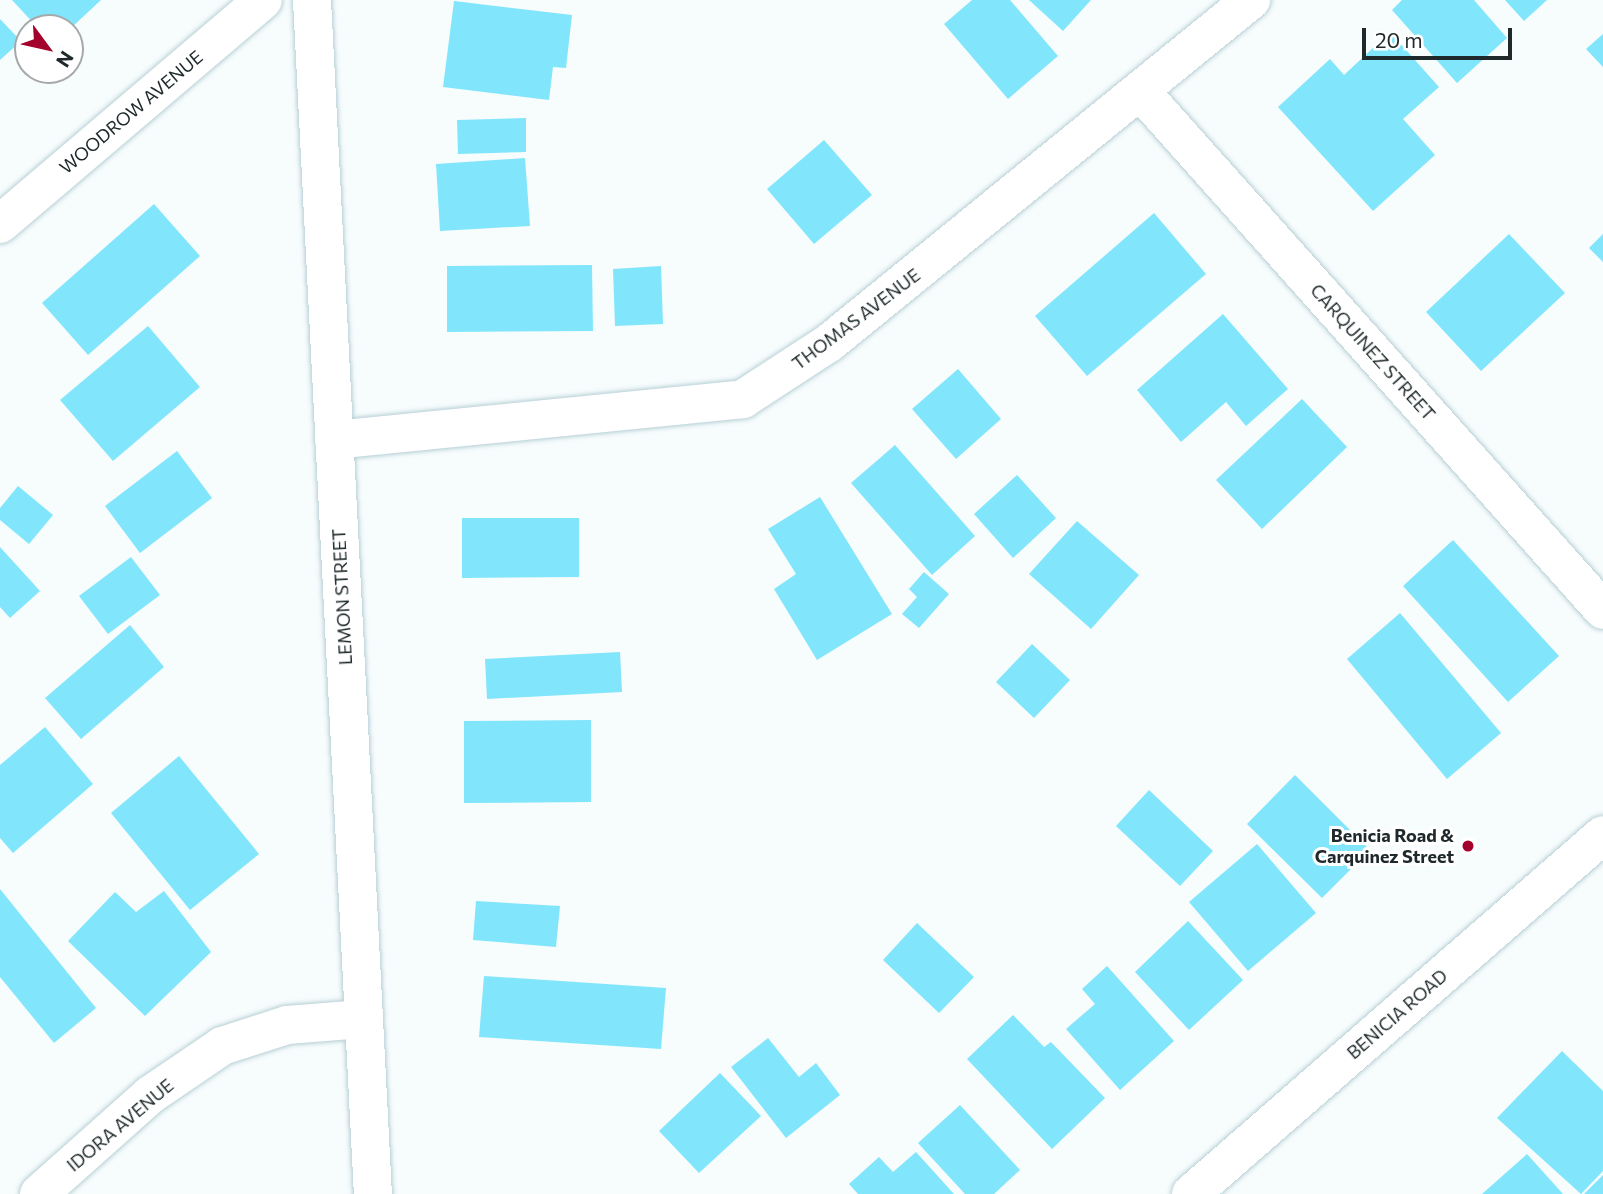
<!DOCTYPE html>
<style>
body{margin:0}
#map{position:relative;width:1603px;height:1194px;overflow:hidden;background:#f7fcfd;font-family:Commissioner,sans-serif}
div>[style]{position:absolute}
.building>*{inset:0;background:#81e6fc}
.roads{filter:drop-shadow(0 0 2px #b7d0d5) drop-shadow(0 0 2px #b7d0d5)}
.minor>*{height:38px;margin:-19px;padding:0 19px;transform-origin:19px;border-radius:19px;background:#fff}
.tertiary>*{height:38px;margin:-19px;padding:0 19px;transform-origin:19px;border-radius:19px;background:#fff}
.secondary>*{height:38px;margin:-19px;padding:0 19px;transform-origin:19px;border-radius:19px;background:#fff}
.dots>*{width:19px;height:19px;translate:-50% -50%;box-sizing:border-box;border:4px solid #fff;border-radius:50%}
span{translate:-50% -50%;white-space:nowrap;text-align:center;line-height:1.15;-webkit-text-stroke:6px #fff;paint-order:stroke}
.street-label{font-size:18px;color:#1f292b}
.poi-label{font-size:18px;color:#1f292b;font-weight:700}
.right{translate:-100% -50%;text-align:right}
.north{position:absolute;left:14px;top:14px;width:70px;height:70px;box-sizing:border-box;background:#fff;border:2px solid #a5a9aa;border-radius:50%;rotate:123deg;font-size:19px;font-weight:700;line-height:28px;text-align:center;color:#1f292b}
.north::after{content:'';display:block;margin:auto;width:24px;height:32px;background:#a2022b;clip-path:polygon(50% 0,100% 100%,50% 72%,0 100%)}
.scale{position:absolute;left:1362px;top:28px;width:150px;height:32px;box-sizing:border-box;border:4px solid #1f292b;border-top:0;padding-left:9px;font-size:21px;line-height:24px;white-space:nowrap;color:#1f292b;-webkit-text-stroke:5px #fff;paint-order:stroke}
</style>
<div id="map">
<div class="building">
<div style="clip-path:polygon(12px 0,101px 0,71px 28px,38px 28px)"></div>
<div style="clip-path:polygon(972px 0,1010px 0,1058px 56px,1008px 99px,944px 24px)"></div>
<div style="clip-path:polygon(1029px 0,1091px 0,1063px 31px)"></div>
<div style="clip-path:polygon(1402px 0,1474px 0,1507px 38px,1457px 83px,1392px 10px)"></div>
<div style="clip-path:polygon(1505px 0,1547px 0,1524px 21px)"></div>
<div style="clip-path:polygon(454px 1px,572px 15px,566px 68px,553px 67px,549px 100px,443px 87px)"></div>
<div style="clip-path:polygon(0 19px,21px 41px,0 60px)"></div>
<div style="clip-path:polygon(1390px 32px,1439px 87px,1403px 119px,1435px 155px,1373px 211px,1278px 107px,1330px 59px,1344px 75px)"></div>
<div style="clip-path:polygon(1603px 34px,1603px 67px,1586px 49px)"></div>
<div style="clip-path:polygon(526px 118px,526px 152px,458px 154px,457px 120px)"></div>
<div style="clip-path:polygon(824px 140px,872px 195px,814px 244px,767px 189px)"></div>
<div style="clip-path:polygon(525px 158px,530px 226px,440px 231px,436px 164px)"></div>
<div style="clip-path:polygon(154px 204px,200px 256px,88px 355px,42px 303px)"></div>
<div style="clip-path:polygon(1154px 213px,1206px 274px,1087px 376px,1035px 316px)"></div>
<div style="clip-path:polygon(1509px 234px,1565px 293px,1481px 371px,1426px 312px)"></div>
<div style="clip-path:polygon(1603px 234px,1603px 262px,1589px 248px)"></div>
<div style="clip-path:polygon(592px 265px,593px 331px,447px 332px,447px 266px)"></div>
<div style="clip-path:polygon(661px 266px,663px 324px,615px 326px,613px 269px)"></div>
<div style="clip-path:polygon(1223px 314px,1288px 389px,1246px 426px,1226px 402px,1181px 442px,1137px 390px)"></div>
<div style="clip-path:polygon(148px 326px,200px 387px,113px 461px,60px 400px)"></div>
<div style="clip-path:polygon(958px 369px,1001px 419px,956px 459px,912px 409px)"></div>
<div style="clip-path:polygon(1302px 399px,1347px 447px,1262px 529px,1216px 480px)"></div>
<div style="clip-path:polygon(895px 445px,975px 536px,932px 575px,851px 483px)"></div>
<div style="clip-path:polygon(177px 451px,212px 498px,140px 553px,105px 506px)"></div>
<div style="clip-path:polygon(1017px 475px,1056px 518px,1013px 558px,974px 514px)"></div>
<div style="clip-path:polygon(18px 486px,53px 515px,29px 544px,0 520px,0 508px)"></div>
<div style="clip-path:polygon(820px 497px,892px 614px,817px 660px,774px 589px,796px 574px,768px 529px)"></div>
<div style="clip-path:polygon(462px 518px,579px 518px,579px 577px,462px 578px)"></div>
<div style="clip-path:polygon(1077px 521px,1139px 575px,1091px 629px,1029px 574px)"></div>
<div style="clip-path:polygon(1453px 540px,1559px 656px,1508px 702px,1403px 586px)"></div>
<div style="clip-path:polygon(0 547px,40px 591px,10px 618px,0 607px)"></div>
<div style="clip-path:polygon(131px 557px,160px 595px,108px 634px,79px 596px)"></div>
<div style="clip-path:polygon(924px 572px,949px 594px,919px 628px,902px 614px,917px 597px,909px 589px)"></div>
<div style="clip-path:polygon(1400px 613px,1501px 733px,1447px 779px,1347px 659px)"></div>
<div style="clip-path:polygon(130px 625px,164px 667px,81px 739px,45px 698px)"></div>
<div style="clip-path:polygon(1032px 644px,1070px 680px,1034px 718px,996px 682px)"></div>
<div style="clip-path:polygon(620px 652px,622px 692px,487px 699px,485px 659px)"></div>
<div style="clip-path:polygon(591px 720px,591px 802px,464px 803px,464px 721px)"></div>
<div style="clip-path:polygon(45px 727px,93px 784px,13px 853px,0 838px,0 765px)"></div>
<div style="clip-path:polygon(179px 756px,259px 854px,190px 910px,111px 813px)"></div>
<div style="clip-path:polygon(1295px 775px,1370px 850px,1322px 898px,1247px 824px)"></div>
<div style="clip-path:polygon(1149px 790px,1213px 851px,1180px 886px,1116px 826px)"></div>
<div style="clip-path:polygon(1257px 844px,1316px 913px,1248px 971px,1189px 902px)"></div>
<div style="clip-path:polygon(0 889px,96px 1008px,54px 1043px,0 977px)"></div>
<div style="clip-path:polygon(164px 891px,211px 952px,145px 1016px,68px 941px,115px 892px,136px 912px)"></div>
<div style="clip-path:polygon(476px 901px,560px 906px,556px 947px,473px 940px)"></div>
<div style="clip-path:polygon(1188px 921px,1243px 980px,1189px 1030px,1135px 972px)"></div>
<div style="clip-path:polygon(917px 923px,974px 977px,939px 1013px,883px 960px)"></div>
<div style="clip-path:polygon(1107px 966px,1174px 1041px,1120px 1090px,1066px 1029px,1095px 1004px,1082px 989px)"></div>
<div style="clip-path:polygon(484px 976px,666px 988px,661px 1049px,479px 1037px)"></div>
<div style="clip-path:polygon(1013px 1015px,1044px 1047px,1051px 1042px,1105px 1098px,1052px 1149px,967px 1059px)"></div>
<div style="clip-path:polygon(768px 1038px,799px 1077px,816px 1063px,840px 1095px,786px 1138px,731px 1067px)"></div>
<div style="clip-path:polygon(1562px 1051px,1603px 1091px,1603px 1171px,1581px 1194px,1497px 1118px)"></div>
<div style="clip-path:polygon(720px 1073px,761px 1116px,699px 1173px,659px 1131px)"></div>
<div style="clip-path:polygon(960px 1105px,1020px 1170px,994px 1194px,965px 1194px,918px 1143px)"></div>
<div style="clip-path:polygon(916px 1152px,954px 1194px,858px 1194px,849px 1184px,879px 1157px,893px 1172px)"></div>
<div style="clip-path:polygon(1527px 1154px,1563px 1194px,1482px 1194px)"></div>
<div style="clip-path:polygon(1603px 1175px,1603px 1194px,1584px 1194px)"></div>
</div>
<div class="roads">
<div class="minor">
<div style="left:1143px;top:94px;width:691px;rotate:48.28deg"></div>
<div style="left:0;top:224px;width:345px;rotate:-40.4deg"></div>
<div style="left:334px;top:440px;width:411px;rotate:-5.7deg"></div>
<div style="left:743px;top:399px;width:103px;rotate:-33.1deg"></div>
<div style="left:829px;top:343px;width:544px;rotate:-39.1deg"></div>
<div style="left:39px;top:1194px;width:149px;rotate:-41.7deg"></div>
<div style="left:150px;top:1095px;width:87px;rotate:-34.2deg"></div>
<div style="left:222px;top:1046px;width:68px;rotate:-17.9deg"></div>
<div style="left:287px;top:1025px;width:76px;rotate:-4.5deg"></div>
</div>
<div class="tertiary">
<div style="left:312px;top:0;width:1196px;rotate:87.08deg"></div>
</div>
<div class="secondary">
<div style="left:1191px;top:1194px;width:546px;rotate:-41.07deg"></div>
</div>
</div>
<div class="dots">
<div style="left:1468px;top:846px;background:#a2022b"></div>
</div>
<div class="street-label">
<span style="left:131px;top:112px;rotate:-40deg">WOODROW AVENUE</span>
<span style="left:856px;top:319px;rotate:-37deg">THOMAS AVENUE</span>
<span style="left:1373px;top:352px;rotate:48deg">CARQUINEZ STREET</span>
<span style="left:342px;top:597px;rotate:-93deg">LEMON STREET</span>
<span style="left:1397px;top:1014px;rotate:-41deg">BENICIA ROAD</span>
<span style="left:120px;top:1125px;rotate:-40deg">IDORA AVENUE</span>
</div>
<div class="poi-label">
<span class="right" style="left:1454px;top:846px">Benicia Road &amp;<br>Carquinez Street</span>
</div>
<div class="north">N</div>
<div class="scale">20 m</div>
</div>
